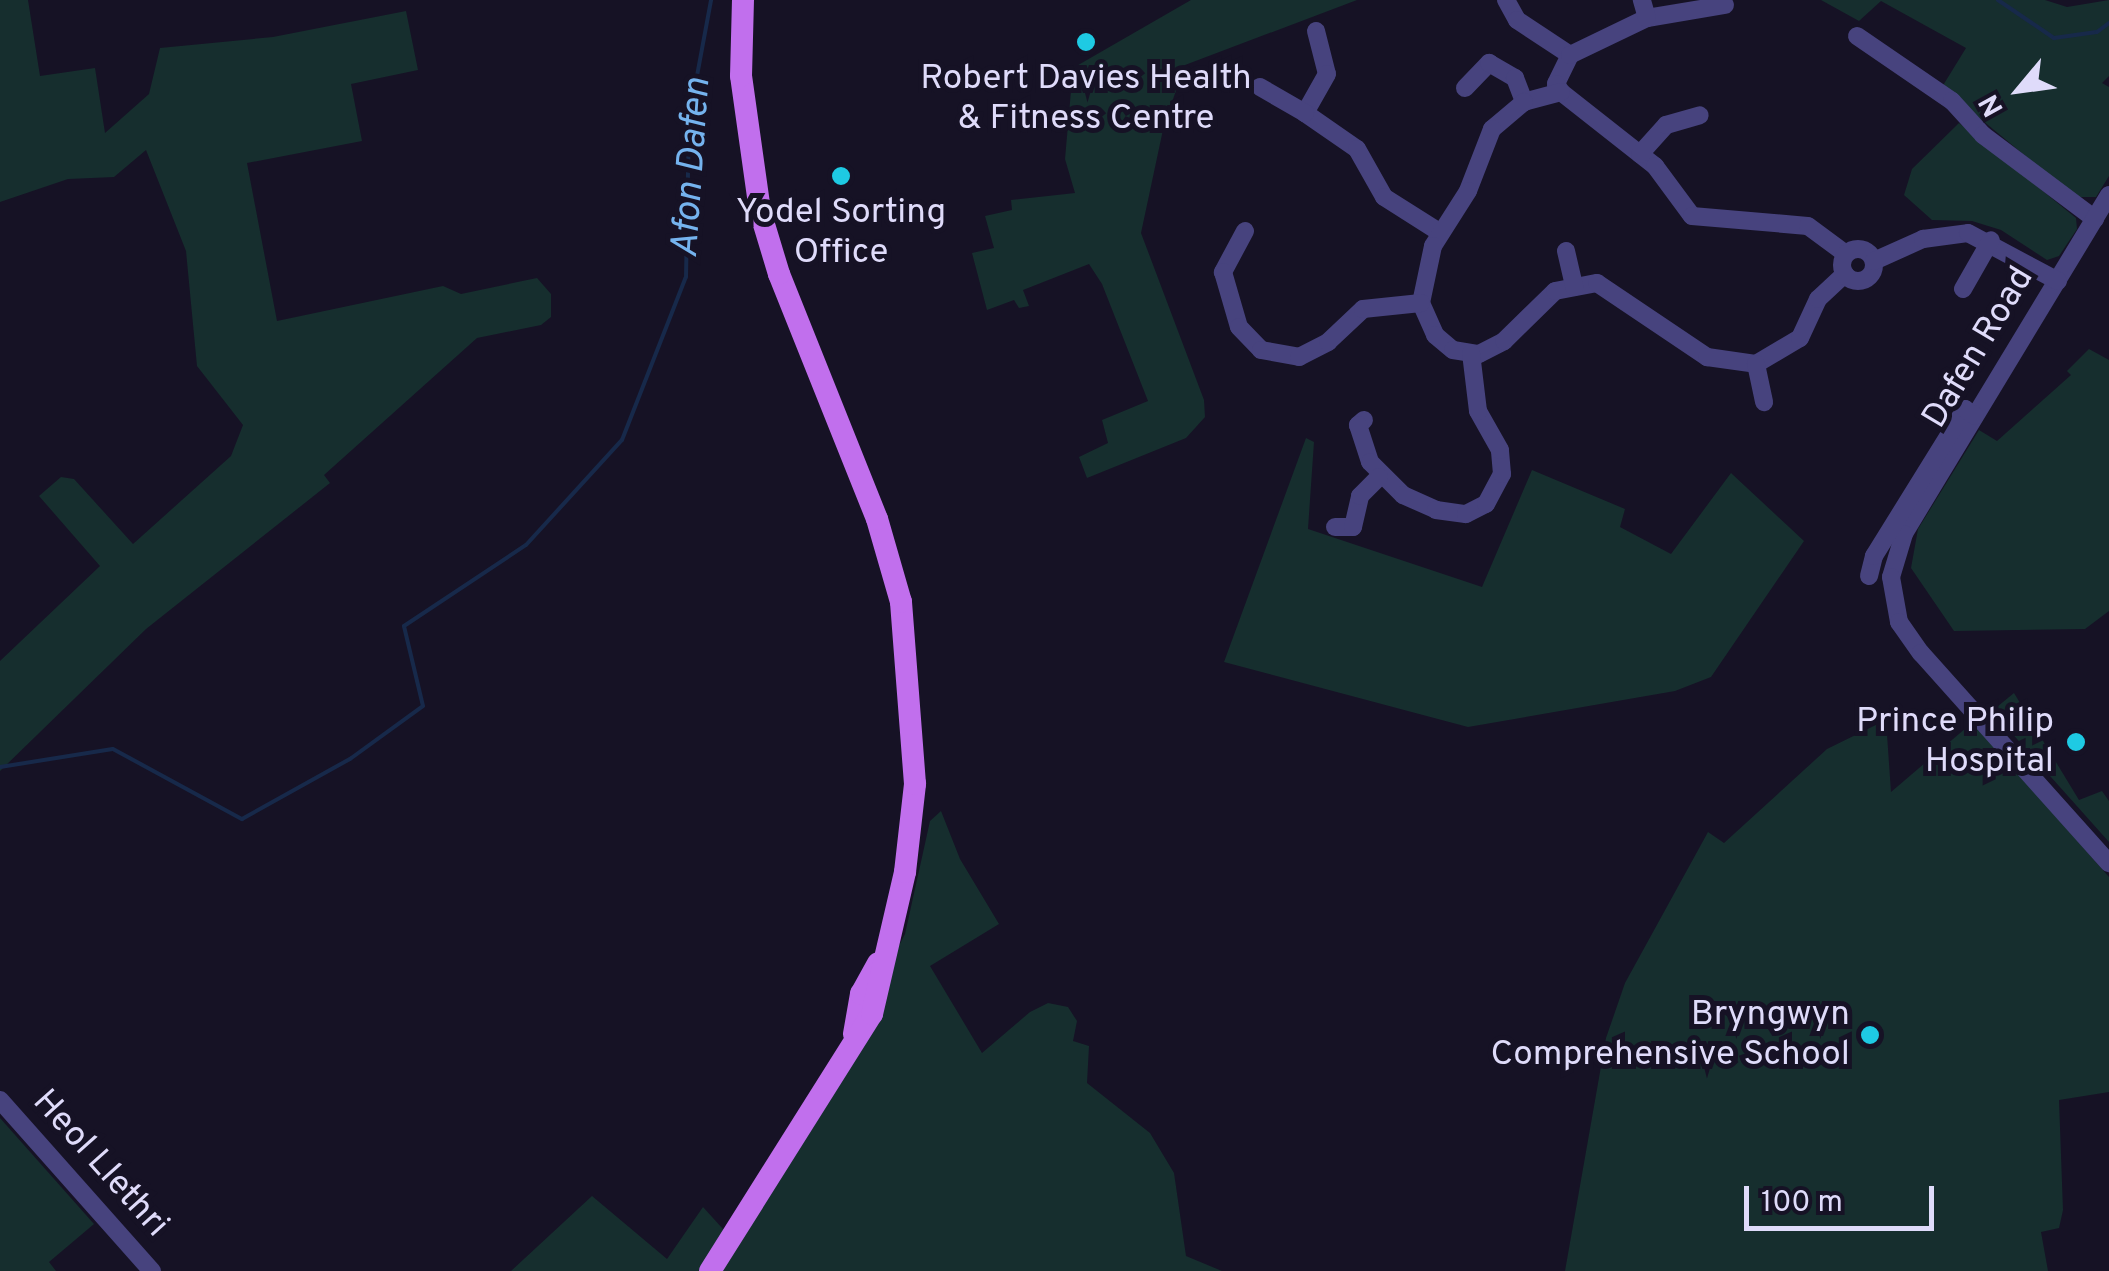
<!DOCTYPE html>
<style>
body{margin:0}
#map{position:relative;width:2109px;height:1271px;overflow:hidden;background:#161225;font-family:Overpass,sans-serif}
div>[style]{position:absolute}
.green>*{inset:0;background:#162e2e}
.stream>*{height:4px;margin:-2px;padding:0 2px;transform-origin:2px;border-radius:2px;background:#17294a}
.minor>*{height:18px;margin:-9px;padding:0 9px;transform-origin:9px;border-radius:9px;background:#47437e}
.minor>.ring{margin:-9px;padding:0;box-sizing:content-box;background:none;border:18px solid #47437e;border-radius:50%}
.major>*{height:22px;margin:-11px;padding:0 11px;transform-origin:11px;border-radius:11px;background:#c16fed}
.dots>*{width:28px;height:28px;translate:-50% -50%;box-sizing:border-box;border:5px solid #161225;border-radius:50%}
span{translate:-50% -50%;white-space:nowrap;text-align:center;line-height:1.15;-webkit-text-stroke:10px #161225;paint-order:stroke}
.poi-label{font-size:35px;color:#dfdbfa}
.right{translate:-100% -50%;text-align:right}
.street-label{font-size:35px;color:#dfdbfa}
.water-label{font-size:38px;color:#75b3ee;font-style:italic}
.north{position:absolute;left:1969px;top:40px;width:100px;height:100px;-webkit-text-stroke:8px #161225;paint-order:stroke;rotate:241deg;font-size:28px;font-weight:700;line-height:40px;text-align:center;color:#dfdbfa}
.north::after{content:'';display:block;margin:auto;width:35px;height:45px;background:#dfdbfa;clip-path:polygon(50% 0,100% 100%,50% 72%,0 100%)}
.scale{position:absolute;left:1744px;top:1186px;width:190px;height:45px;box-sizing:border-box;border:5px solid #dfdbfa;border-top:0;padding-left:12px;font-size:30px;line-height:35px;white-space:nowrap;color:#dfdbfa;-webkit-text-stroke:8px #161225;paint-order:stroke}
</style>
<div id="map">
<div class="green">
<div style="clip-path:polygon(0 0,28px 0,40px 76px,95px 68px,105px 133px,149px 94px,160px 48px,273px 37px,406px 11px,418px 70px,351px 84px,362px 141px,247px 163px,277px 321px,443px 286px,461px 294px,537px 278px,551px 294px,551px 317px,541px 325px,477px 338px,324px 475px,330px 483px,146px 629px,0 771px,0 661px,100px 566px,39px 496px,61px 477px,74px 479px,133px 544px,231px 456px,243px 425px,197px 366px,186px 251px,146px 150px,114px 177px,68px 179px,0 202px)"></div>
<div style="clip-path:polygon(1191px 0,1357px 0,1185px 65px,1164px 125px,1141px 233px,1204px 400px,1205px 417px,1186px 438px,1087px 478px,1079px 457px,1108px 443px,1102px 420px,1148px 401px,1102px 284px,1089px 264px,1023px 290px,1029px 306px,1019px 308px,1014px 300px,987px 310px,972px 253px,994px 248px,985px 216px,1012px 210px,1011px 200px,1075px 193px,1065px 159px,1073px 68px)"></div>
<div style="clip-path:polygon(1821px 0,2045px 0,2067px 7px,2109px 0,2109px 76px,2102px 83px,2109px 87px,2109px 176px,2096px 197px,2075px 197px,1942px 87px,1966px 48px,1881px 1px,1859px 21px)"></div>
<div style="clip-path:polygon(1959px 123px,2076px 218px,2077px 229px,2059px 256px,2047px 260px,2001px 230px,1972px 221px,1932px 220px,1904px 195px,1912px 169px)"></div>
<div style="clip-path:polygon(2089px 349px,2109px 360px,2109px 611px,2085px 629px,1954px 631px,1911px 568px,1918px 529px,1979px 430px,1997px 441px,2071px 375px,2067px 371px)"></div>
<div style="clip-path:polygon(1306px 438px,1314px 442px,1308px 529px,1482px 587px,1532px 470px,1625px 509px,1620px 527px,1671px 554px,1731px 473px,1804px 541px,1711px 677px,1675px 691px,1468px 727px,1224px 662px)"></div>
<div style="clip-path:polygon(2014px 693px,2079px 800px,2102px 791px,2109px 801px,2109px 842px,1992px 711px)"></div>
<div style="clip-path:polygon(1886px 720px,1891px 792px,1973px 722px,2109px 877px,2109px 1092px,2059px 1100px,2063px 1210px,2059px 1228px,2041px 1232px,2048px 1271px,1565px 1271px,1606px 1038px,1625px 983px,1708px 832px,1724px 843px,1827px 749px)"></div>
<div style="clip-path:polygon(941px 811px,960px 859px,999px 924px,930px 966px,982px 1053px,1030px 1012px,1048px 1003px,1068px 1007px,1077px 1021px,1073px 1041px,1089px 1046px,1087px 1083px,1150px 1133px,1174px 1173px,1186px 1256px,1222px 1271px,710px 1271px,854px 1034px,905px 934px,930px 821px)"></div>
<div style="clip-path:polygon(0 1118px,94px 1224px,49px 1262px,56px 1271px,0 1271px)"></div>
<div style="clip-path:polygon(592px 1196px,667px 1259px,703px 1207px,723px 1229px,722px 1240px,707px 1271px,511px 1271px)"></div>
</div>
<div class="stream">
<div style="left:1998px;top:0;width:68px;rotate:34.2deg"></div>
<div style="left:2054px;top:38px;width:43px;rotate:-7.9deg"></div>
<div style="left:2097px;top:32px;width:15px;rotate:-37deg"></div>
<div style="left:0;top:767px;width:114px;rotate:-9.1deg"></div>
<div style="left:113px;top:749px;width:147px;rotate:28.5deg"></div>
<div style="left:242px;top:819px;width:124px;rotate:-29.1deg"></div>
<div style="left:350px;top:759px;width:90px;rotate:-36deg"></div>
<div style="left:423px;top:706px;width:82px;rotate:-103.4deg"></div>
<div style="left:404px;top:626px;width:146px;rotate:-33.6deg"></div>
<div style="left:526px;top:545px;width:142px;rotate:-47.6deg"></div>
<div style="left:622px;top:440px;width:175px;rotate:-68.6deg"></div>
<div style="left:686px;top:277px;width:158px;rotate:-88.9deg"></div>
<div style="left:689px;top:119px;width:121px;rotate:-79.5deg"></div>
</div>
<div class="minor">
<div style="left:1506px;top:0;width:23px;rotate:61deg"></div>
<div style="left:1517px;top:20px;width:64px;rotate:33.4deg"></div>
<div style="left:1570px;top:55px;width:32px;rotate:116deg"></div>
<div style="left:1556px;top:84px;width:9px;rotate:58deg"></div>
<div style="left:1561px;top:92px;width:120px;rotate:38.2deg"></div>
<div style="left:1655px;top:166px;width:62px;rotate:53.5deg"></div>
<div style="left:1692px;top:216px;width:116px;rotate:4.9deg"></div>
<div style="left:1808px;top:226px;width:47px;rotate:36.4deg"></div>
<div style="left:1647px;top:18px;width:79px;rotate:-9.5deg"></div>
<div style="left:1316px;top:31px;width:44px;rotate:75.7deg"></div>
<div style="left:1327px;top:74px;width:45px;rotate:119.4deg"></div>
<div style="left:1305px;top:113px;width:63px;rotate:34.7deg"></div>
<div style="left:1357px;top:149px;width:55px;rotate:60.6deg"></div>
<div style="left:1384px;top:197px;width:67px;rotate:32.3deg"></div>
<div style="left:1857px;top:36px;width:115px;rotate:34.4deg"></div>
<div style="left:1952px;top:101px;width:46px;rotate:47.6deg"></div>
<div style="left:1983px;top:135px;width:140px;rotate:36.9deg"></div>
<div style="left:1570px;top:55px;width:85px;rotate:-25.7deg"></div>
<div style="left:1647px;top:18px;width:19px;rotate:-106deg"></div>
<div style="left:1260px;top:87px;width:52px;rotate:30deg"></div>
<div style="left:1465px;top:88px;width:35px;rotate:-46deg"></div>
<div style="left:1489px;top:63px;width:30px;rotate:30deg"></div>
<div style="left:1515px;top:78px;width:26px;rotate:69deg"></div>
<div style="left:1561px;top:92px;width:38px;rotate:165deg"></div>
<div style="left:1524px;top:102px;width:42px;rotate:139.8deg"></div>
<div style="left:1492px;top:129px;width:66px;rotate:111.2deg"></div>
<div style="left:1468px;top:191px;width:65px;rotate:122.5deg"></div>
<div style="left:1433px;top:246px;width:58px;rotate:101.9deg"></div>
<div style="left:1421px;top:303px;width:35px;rotate:66deg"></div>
<div style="left:1435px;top:335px;width:23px;rotate:40deg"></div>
<div style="left:1453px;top:350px;width:26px;rotate:9deg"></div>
<div style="left:1479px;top:354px;width:28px;rotate:-27deg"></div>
<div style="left:1504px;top:341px;width:71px;rotate:-44.4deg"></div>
<div style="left:1555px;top:291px;width:43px;rotate:-10.8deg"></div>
<div style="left:1597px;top:283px;width:133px;rotate:33.9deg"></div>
<div style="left:1707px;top:357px;width:49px;rotate:8.1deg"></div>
<div style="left:1756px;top:364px;width:51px;rotate:-30.6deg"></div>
<div style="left:1800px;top:338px;width:43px;rotate:-65.2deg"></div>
<div style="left:1818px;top:299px;width:37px;rotate:-43deg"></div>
<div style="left:1640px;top:154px;width:39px;rotate:-48deg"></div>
<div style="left:1666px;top:125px;width:35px;rotate:-16deg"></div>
<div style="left:2109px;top:195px;width:396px;rotate:121.2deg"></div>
<div style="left:1904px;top:534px;width:45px;rotate:106.8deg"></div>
<div style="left:1891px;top:577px;width:46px;rotate:79.9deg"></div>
<div style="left:1899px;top:622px;width:38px;rotate:55deg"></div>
<div style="left:1921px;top:653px;width:282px;rotate:48.2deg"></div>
<div style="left:1245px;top:231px;width:47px;rotate:118.2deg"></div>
<div style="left:1223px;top:272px;width:57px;rotate:73.8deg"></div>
<div style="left:1239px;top:327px;width:32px;rotate:46deg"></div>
<div style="left:1261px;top:350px;width:39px;rotate:10deg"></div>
<div style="left:1299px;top:357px;width:33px;rotate:-27deg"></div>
<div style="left:1328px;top:342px;width:48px;rotate:-43.3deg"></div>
<div style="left:1363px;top:309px;width:58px;rotate:-5.9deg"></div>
<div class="ring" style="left:1842px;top:249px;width:14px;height:14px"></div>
<div style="left:1566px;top:251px;width:37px;rotate:77deg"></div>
<div style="left:1874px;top:261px;width:54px;rotate:-24.2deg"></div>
<div style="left:1923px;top:239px;width:45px;rotate:-7.6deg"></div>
<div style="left:1968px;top:233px;width:102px;rotate:28.1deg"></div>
<div style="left:1963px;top:289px;width:56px;rotate:-60.3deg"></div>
<div style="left:1756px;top:364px;width:39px;rotate:78deg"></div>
<div style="left:1364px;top:420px;width:8px;rotate:140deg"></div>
<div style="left:1358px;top:425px;width:39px;rotate:72deg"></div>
<div style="left:1370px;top:462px;width:47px;rotate:45deg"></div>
<div style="left:1403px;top:495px;width:36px;rotate:24deg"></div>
<div style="left:1436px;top:510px;width:30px;rotate:8deg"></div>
<div style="left:1466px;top:514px;width:22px;rotate:-27deg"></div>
<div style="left:1486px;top:504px;width:34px;rotate:-62deg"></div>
<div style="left:1502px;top:474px;width:24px;rotate:-95deg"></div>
<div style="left:1500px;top:450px;width:45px;rotate:-119.4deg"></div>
<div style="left:1478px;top:411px;width:58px;rotate:-96.9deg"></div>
<div style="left:1335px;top:527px;width:18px"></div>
<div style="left:1353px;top:527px;width:32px;rotate:-77deg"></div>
<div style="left:1360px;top:496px;width:27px;rotate:-45deg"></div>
<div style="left:1869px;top:576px;width:21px;rotate:-76deg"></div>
<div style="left:1874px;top:556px;width:173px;rotate:-58.2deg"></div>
<div style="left:1965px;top:409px;width:12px;rotate:35deg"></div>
<div style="left:0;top:1100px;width:229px;rotate:48.4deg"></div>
</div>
<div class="major">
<div style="left:854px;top:1034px;width:41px;rotate:-80.1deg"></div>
<div style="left:861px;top:994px;width:35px;rotate:-61deg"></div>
<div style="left:710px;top:1271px;width:304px;rotate:-57.8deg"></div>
<div style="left:872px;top:1014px;width:146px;rotate:-76.9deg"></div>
<div style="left:905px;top:872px;width:89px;rotate:-83.5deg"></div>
<div style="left:915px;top:784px;width:183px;rotate:-94.4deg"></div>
<div style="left:901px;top:602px;width:86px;rotate:-106.1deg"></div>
<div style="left:877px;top:519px;width:264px;rotate:-111.8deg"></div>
<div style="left:779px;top:274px;width:66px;rotate:-106.8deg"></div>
<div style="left:760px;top:211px;width:136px;rotate:-98deg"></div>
<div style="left:741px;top:76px;width:76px;rotate:-88.5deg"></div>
</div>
<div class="dots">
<div style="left:1086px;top:42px;background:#1ecae3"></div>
<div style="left:841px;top:176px;background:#1ecae3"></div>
<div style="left:2076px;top:742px;background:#1ecae3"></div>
<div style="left:1870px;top:1035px;background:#1ecae3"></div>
</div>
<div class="poi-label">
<span style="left:1086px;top:99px">Robert Davies Health<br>&amp; Fitness Centre</span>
<span style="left:841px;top:233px">Yodel Sorting<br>Office</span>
<span class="right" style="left:2054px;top:742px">Prince Philip<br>Hospital</span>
<span class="right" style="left:1850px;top:1035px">Bryngwyn<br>Comprehensive School</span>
</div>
<div class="street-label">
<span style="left:1979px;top:348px;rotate:-59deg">Dafen Road</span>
<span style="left:100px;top:1164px;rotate:48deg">Heol Llethri</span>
</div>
<div class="water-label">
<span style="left:693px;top:168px;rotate:-86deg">Afon Dafen</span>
</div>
<div class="north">N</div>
<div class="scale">100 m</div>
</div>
